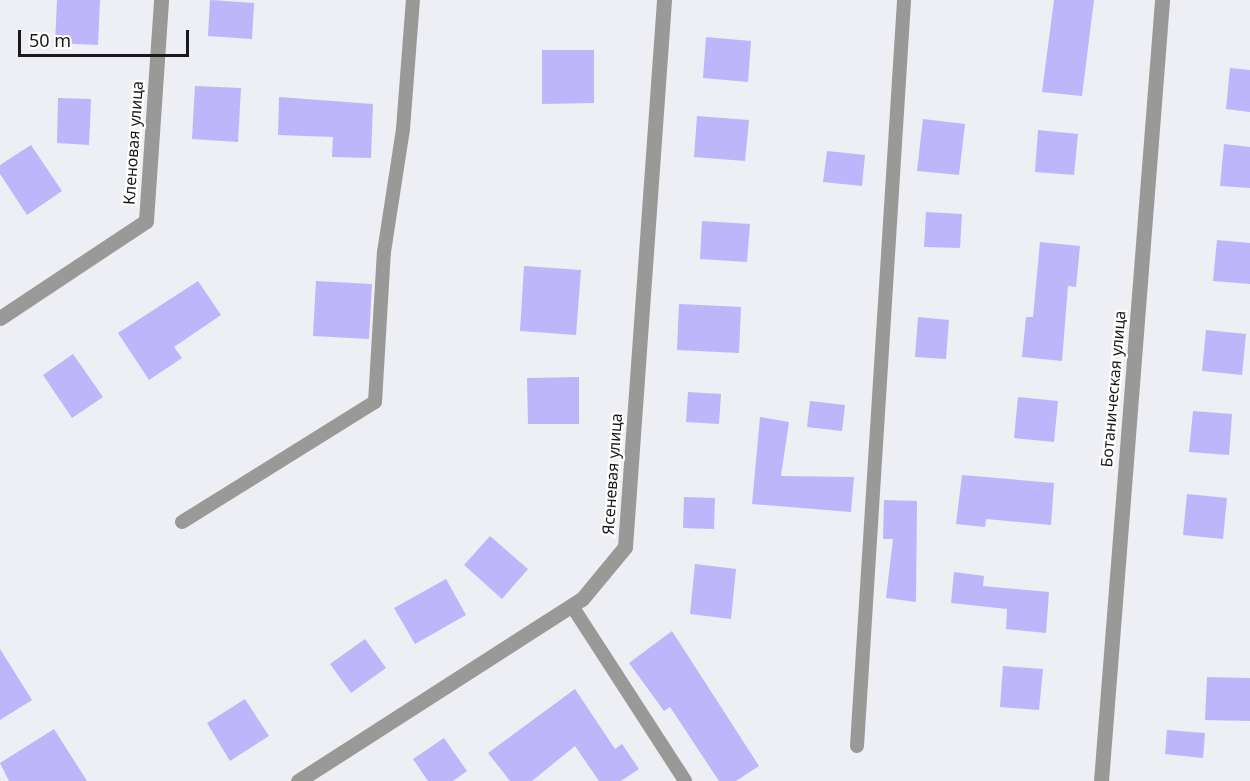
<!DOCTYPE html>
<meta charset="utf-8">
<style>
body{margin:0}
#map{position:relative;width:1250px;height:781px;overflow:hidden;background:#edeff4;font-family:"Noto Sans",sans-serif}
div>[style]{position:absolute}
.building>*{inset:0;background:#bfb5fa}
.service>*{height:14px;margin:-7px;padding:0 7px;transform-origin:7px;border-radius:7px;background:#9a9997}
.minor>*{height:15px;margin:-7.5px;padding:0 7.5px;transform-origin:7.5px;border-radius:7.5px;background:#9a9997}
span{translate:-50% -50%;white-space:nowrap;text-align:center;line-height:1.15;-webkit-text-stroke:4.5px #fff;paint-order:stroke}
.street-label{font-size:16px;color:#1a1a1c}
.scale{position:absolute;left:18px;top:30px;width:171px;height:27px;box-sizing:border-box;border:3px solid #1a1a1c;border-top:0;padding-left:8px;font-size:18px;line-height:21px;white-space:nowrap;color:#1a1a1c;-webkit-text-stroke:4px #fff;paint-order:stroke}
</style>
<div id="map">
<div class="building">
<div style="clip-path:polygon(57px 0,100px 0,98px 45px,55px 43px)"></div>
<div style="clip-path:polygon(210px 0,254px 3px,252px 39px,208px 36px)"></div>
<div style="clip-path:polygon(1054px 0,1094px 0,1082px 96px,1042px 92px)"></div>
<div style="clip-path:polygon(706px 37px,751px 41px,748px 82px,703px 78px)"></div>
<div style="clip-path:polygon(542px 50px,594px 50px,594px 103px,542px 104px)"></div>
<div style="clip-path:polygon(1230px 68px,1250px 70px,1250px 112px,1226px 109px)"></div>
<div style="clip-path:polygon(195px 86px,241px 88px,238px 142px,192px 139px)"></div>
<div style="clip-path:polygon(279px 97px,373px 104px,371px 158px,332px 157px,333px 137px,278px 135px)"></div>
<div style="clip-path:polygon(58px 98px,91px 99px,89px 145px,57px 143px)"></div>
<div style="clip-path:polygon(697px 116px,749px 120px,745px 161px,694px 157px)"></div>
<div style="clip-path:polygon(923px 119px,965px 124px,959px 175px,917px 171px)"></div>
<div style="clip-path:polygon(1038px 130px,1078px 134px,1074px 175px,1035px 172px)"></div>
<div style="clip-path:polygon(1224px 144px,1250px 147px,1250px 188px,1220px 186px)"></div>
<div style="clip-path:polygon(31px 145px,62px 191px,27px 215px,0 174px,0 165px)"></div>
<div style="clip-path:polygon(827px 151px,865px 155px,862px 186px,823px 182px)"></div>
<div style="clip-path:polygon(926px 212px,962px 214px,960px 248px,924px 247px)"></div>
<div style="clip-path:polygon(702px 221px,750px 224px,747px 262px,700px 259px)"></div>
<div style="clip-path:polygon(1217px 240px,1250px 243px,1250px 284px,1213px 281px)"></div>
<div style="clip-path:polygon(1040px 242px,1080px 246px,1076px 287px,1068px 286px,1062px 361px,1022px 357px,1026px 317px,1033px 317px)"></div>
<div style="clip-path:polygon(524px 266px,581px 270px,576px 335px,520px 331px)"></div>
<div style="clip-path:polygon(198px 281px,221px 315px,174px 347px,182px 358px,149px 380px,118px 333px)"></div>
<div style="clip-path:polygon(316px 281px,372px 284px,369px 339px,313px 336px)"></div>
<div style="clip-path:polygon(679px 304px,741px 307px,739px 353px,677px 350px)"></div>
<div style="clip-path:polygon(918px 317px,949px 320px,946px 359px,915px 357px)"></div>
<div style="clip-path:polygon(1206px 330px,1246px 334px,1242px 375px,1202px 371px)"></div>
<div style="clip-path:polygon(73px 354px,103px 397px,72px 418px,43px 375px)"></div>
<div style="clip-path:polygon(579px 377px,579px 424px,528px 424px,527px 378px)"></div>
<div style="clip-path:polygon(688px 392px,721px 394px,719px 424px,686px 422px)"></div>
<div style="clip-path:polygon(1018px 397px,1058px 401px,1054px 442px,1014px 438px)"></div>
<div style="clip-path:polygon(810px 401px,845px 405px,842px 431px,807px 427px)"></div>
<div style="clip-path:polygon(1193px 411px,1232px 414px,1229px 455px,1189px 452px)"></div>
<div style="clip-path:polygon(760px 417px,789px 422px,781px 476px,854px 477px,851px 512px,752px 504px)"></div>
<div style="clip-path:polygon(962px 475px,1054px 483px,1051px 525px,986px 519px,985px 527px,956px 524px)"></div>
<div style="clip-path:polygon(1187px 494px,1227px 498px,1223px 539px,1183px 535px)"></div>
<div style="clip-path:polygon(684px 497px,715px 498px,714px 529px,683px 528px)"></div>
<div style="clip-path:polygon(884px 500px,917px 501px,916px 602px,886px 598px,893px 539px,883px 539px)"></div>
<div style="clip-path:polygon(490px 536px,528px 569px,502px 599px,464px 565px)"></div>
<div style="clip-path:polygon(695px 564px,736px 569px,731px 619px,690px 614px)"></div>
<div style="clip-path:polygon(954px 572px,984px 576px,983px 586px,1049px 592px,1046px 633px,1006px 629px,1007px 609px,951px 603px)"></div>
<div style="clip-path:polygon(446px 579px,466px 615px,415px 644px,394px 608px)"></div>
<div style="clip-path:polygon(672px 631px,759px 766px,736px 781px,719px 781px,670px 707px,664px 711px,629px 663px)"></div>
<div style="clip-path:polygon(365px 639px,386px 668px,351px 693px,330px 664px)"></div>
<div style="clip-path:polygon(0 649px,32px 700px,0 720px)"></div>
<div style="clip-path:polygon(1003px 666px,1043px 669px,1039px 710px,1000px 707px)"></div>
<div style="clip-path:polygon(1207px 677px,1250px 678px,1250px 721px,1205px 720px)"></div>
<div style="clip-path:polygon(575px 689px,615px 749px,622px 744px,639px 769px,621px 781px,599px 781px,575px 746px,532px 781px,510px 781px,488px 753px)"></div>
<div style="clip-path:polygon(245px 699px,269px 736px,230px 761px,207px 723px)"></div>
<div style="clip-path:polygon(54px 729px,87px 781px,9px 781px,0 763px)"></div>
<div style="clip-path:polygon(1167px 730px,1205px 733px,1203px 758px,1165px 754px)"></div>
<div style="clip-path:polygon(444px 738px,467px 771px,453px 781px,428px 781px,413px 759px)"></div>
</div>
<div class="service">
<div style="left:182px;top:522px;width:227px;rotate:-31.9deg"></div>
<div style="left:375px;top:402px;width:150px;rotate:-86.6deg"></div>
<div style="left:384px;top:252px;width:124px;rotate:-81.2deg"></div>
<div style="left:403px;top:129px;width:129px;rotate:-85.6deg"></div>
<div style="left:572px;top:606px;width:208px;rotate:57.1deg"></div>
<div style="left:857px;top:746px;width:747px;rotate:-86.39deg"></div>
</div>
<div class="minor">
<div style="left:0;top:318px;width:175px;rotate:-33.6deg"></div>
<div style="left:146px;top:221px;width:222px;rotate:-86.1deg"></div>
<div style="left:298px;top:781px;width:337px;rotate:-32.7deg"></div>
<div style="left:582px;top:599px;width:67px;rotate:-50.4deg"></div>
<div style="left:625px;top:547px;width:548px;rotate:-85.92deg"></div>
<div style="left:1101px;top:781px;width:783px;rotate:-85.53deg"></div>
</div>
<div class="street-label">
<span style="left:133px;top:143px;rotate:-86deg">Кленовая улица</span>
<span style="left:1113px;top:389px;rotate:-85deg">Ботаническая улица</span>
<span style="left:612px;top:474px;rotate:-86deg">Ясеневая улица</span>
</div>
<div class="scale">50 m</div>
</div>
